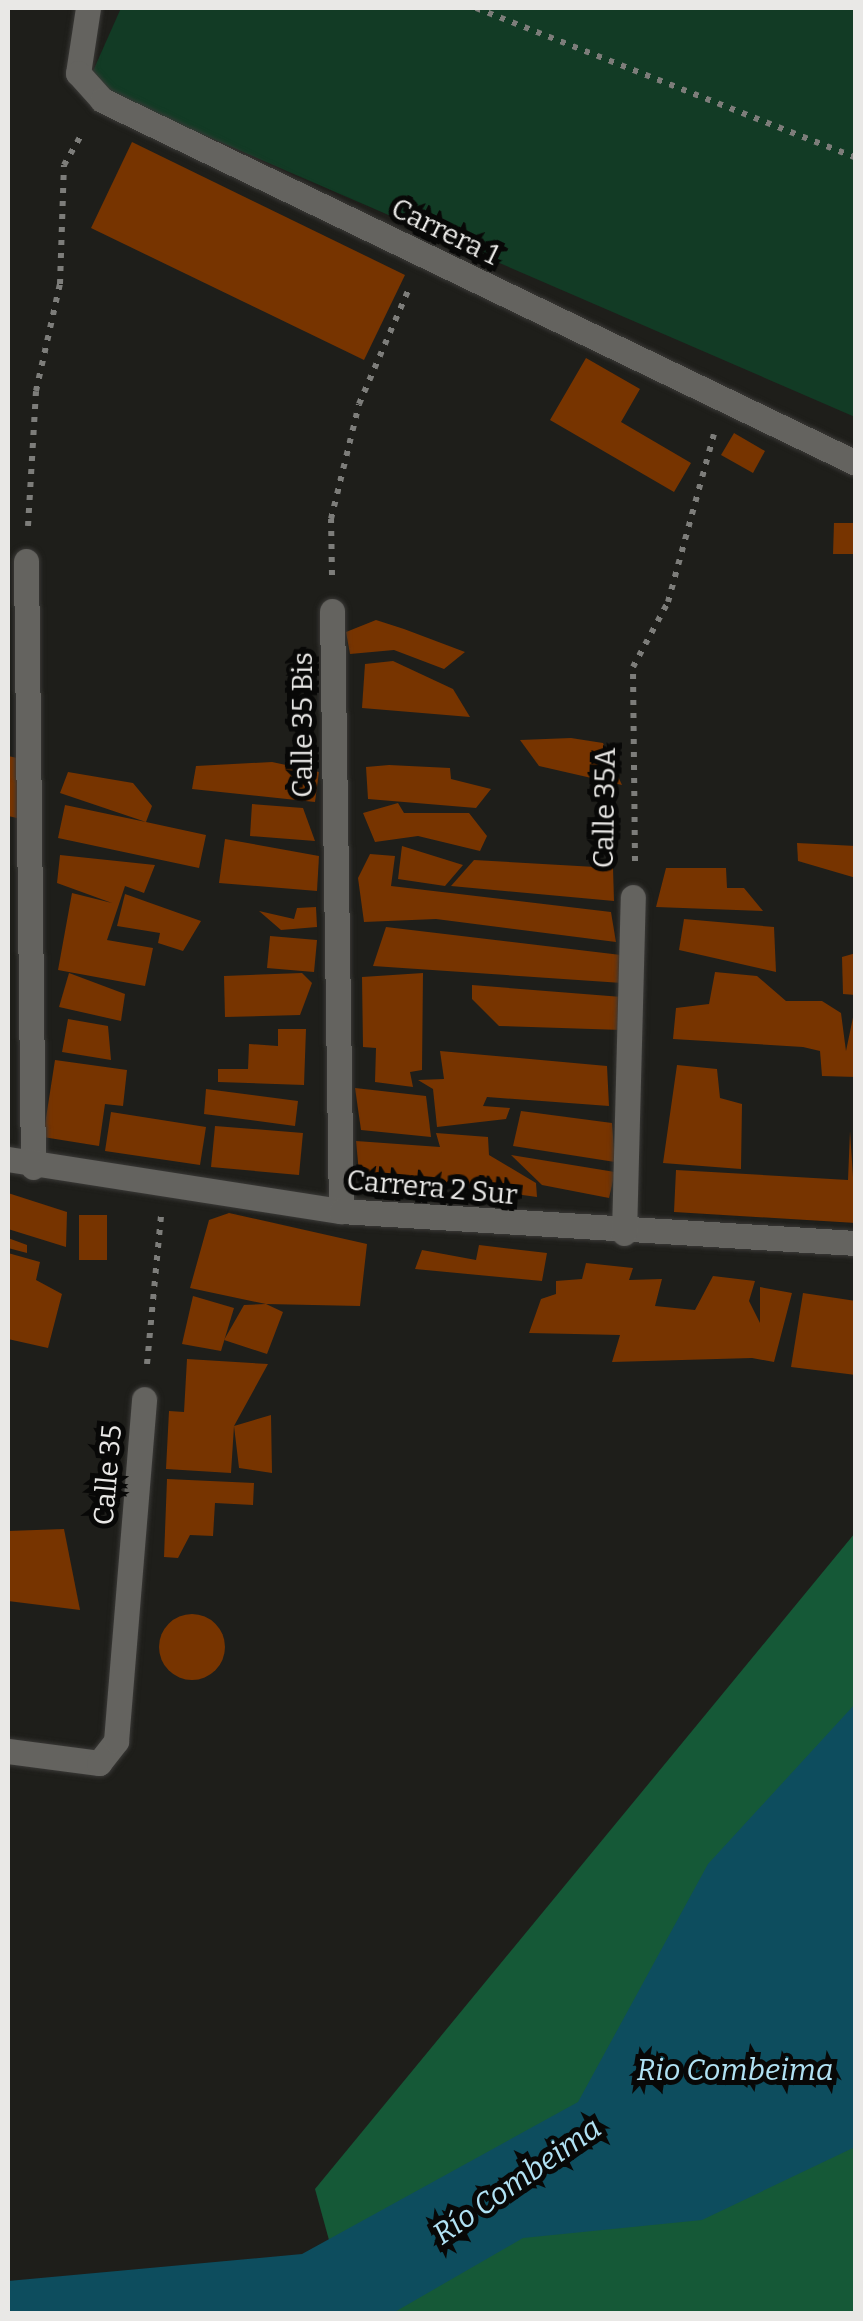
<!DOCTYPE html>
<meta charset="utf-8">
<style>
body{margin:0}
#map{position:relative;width:863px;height:2321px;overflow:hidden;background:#1e1e1a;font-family:Bitter,serif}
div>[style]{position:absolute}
.green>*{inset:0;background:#123b25}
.forest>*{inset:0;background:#155937}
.water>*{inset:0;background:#0d4d5e}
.building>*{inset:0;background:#773400}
.round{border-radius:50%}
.path>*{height:6px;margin-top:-3px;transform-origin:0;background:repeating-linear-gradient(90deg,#7d7d7a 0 5px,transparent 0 13px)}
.roads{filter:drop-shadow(0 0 2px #3a3937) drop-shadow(0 0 2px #3a3937)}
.minor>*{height:25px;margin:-12.5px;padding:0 12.5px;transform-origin:12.5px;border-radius:12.5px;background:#64635f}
span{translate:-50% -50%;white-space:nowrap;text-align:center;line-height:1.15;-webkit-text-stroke:10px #080807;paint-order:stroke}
.street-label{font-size:28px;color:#e9e8e6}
.water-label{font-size:30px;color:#b1e2f4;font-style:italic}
.frame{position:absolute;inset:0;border:10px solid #e9e8e6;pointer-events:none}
</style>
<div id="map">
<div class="green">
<div style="clip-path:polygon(121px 8px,855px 8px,855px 417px,116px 97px,93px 71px)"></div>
</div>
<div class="forest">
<div style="clip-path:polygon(855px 1533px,855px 2313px,349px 2313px,315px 2189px)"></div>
</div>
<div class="water">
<div style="clip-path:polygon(855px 1704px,855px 2147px,702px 2220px,523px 2238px,393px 2313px,8px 2313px,8px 2281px,302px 2254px,578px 2102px,708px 1864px)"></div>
</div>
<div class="building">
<div style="clip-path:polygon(132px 142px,405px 275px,364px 360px,91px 228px)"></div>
<div style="clip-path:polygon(586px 358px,640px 389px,621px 422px,691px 463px,674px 492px,550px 420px)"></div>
<div style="clip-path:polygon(734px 433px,765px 451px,753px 473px,721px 455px)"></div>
<div style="clip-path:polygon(834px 523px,856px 523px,856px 554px,833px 554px)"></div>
<div style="clip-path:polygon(376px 620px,404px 629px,465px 652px,444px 669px,394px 650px,350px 654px,346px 632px)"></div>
<div style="clip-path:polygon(393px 661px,453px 689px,470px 717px,362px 708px,365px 664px)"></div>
<div style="clip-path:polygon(571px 738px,603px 743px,622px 785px,539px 766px,520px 740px)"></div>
<div style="clip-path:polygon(8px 756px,27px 760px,17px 818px,8px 816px)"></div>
<div style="clip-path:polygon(272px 762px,319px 772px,315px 802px,192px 789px,196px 766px)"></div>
<div style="clip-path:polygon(389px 765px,450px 768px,451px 779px,491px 789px,476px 808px,368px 799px,366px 767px)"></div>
<div style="clip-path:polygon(68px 772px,133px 783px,152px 806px,146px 822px,206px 835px,199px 868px,58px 838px,65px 805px,146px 822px,60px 793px)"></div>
<div style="clip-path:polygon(398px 803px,404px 813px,469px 813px,487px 836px,480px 851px,418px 836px,375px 842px,363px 813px)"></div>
<div style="clip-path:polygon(252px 804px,303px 808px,315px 841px,250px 836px)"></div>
<div style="clip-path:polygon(225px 839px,319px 856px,317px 891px,219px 883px)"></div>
<div style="clip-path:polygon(797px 843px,856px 846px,856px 878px,798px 861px)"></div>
<div style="clip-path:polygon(402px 846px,463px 865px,445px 886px,398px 879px)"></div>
<div style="clip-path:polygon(370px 854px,395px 856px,391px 886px,611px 912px,616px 942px,436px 919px,364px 922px,358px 878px)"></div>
<div style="clip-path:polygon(60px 855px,155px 865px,144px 893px,125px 886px,107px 940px,153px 948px,145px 986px,58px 970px,72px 893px,112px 903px,57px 883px)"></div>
<div style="clip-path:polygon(474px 860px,613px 868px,614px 901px,451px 886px)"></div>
<div style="clip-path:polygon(666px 868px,726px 868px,727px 888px,744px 888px,763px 911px,656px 907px)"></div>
<div style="clip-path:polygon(125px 894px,201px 921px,183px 951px,158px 943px,160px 933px,117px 926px)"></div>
<div style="clip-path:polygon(316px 907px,317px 927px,281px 930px,259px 911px,294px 919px,297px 908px)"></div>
<div style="clip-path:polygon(684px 919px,774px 927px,776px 972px,679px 950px)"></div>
<div style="clip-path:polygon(386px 927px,621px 955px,622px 983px,373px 966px)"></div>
<div style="clip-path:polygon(270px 936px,317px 940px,314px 972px,267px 968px)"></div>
<div style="clip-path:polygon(856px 953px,856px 995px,843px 994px,842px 957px)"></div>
<div style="clip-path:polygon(715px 972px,757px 976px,786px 1001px,822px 1001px,841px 1013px,846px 1051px,856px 1003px,856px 1077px,822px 1076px,820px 1051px,803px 1047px,673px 1039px,676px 1008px,709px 1004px)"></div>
<div style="clip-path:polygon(69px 973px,125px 994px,121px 1021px,59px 1007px)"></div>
<div style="clip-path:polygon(302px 973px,312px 983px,300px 1015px,225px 1017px,224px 976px)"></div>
<div style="clip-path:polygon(423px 973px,422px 1070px,410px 1072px,413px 1087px,375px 1082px,376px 1048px,363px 1047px,362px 977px)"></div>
<div style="clip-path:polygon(472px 985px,622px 997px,622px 1030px,499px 1026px,472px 999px)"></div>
<div style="clip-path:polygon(68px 1019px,108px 1026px,111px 1060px,62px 1052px)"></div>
<div style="clip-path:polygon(278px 1029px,306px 1029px,304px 1085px,218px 1082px,218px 1069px,248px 1069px,249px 1044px,278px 1046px)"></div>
<div style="clip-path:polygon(440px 1051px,607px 1066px,609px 1106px,487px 1097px,483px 1106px,510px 1108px,506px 1119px,437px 1127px,433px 1089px,418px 1080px,444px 1079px)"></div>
<div style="clip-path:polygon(55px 1060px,127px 1070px,123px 1106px,105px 1104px,99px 1146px,43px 1137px)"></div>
<div style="clip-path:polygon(677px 1065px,717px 1069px,720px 1098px,742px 1104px,741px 1169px,663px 1163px)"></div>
<div style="clip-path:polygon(355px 1088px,426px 1096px,431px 1137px,361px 1130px)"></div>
<div style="clip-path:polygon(206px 1089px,298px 1101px,295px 1126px,204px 1114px)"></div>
<div style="clip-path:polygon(521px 1111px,612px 1123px,615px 1162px,513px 1146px)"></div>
<div style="clip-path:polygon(111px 1112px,206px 1127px,200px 1165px,105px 1151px)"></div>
<div style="clip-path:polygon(215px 1126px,303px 1133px,299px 1175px,211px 1167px)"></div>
<div style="clip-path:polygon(850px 1131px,856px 1223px,674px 1212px,676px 1170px,848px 1180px)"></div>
<div style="clip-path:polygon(436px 1133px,488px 1137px,489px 1155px,536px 1183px,537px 1197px,359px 1173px,356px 1141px,440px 1147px)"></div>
<div style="clip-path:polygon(511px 1155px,615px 1172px,609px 1198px,542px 1185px)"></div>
<div style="clip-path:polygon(8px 1193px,67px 1212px,66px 1247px,8px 1229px)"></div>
<div style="clip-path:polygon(229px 1213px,367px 1244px,360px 1306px,266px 1304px,283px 1312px,267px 1354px,224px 1340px,244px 1305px,266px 1304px,190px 1288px,209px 1220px)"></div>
<div style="clip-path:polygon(79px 1215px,107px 1215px,107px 1260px,79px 1260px)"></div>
<div style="clip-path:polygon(8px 1238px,27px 1245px,27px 1253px,8px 1248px)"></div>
<div style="clip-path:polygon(479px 1245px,547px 1253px,542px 1281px,415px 1269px,422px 1250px,476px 1260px)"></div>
<div style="clip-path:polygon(8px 1253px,40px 1262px,36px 1280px,62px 1294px,48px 1348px,8px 1339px)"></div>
<div style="clip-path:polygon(586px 1263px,633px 1268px,629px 1280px,662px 1279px,655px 1306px,695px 1310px,713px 1276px,755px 1281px,749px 1301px,760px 1323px,760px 1287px,792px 1293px,774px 1362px,752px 1358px,760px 1323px,752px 1358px,612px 1362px,620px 1335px,529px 1333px,541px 1299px,556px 1294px,556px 1281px,582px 1279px)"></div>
<div style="clip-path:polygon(803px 1293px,856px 1301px,856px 1375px,791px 1367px)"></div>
<div style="clip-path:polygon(193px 1296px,234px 1308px,221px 1351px,182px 1344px)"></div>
<div style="clip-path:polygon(187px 1359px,268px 1364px,234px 1426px,271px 1415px,272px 1473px,239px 1468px,234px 1426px,231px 1473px,166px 1469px,169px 1411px,184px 1412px)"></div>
<div style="clip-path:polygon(167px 1479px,254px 1483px,253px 1505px,215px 1503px,213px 1536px,190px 1535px,178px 1558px,164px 1557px)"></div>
<div style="clip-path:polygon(64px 1529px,80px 1610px,8px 1601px,8px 1531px)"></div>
<div class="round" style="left:159px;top:1614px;width:66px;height:66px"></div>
</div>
<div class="path">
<div style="left:476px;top:8px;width:409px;rotate:21.5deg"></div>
<div style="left:28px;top:526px;width:135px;rotate:-86.6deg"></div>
<div style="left:36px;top:391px;width:110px;rotate:-77.4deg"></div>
<div style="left:60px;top:284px;width:119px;rotate:-88.1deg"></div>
<div style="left:64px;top:165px;width:38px;rotate:-60deg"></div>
<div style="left:332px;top:575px;width:56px;rotate:-91deg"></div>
<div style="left:331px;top:519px;width:118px;rotate:-76.3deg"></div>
<div style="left:359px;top:404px;width:129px;rotate:-66.6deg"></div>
<div style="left:635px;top:861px;width:194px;rotate:-90.6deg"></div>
<div style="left:633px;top:667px;width:74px;rotate:-61.7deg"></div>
<div style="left:668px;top:602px;width:174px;rotate:-74.7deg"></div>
<div style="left:147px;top:1364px;width:148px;rotate:-84.6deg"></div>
</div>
<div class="roads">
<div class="minor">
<div style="left:88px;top:8px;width:66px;rotate:98.7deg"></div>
<div style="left:78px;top:73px;width:36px;rotate:48deg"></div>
<div style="left:102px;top:100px;width:837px;rotate:25.71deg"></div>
<div style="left:26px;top:561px;width:606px;rotate:89.34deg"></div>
<div style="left:332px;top:611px;width:600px;rotate:89.14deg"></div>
<div style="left:8px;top:1159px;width:337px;rotate:8.9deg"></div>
<div style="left:341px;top:1211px;width:516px;rotate:3.56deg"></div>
<div style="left:624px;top:1233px;width:336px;rotate:-88.5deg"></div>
<div style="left:8px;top:1751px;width:92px;rotate:7.5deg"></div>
<div style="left:99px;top:1763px;width:28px;rotate:-52deg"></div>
<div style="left:116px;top:1741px;width:343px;rotate:-85.3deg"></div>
</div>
</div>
<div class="street-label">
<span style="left:445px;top:232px;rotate:26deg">Carrera 1</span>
<span style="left:303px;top:725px;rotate:-90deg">Calle 35 Bis</span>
<span style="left:605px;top:808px;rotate:-89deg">Calle 35A</span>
<span style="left:432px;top:1188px;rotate:5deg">Carrera 2 Sur</span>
<span style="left:108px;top:1475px;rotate:-85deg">Calle 35</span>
</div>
<div class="water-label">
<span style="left:735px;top:2070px">Rio Combeima</span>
<span style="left:517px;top:2181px;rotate:-35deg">Río Combeima</span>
</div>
<div class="frame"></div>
</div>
